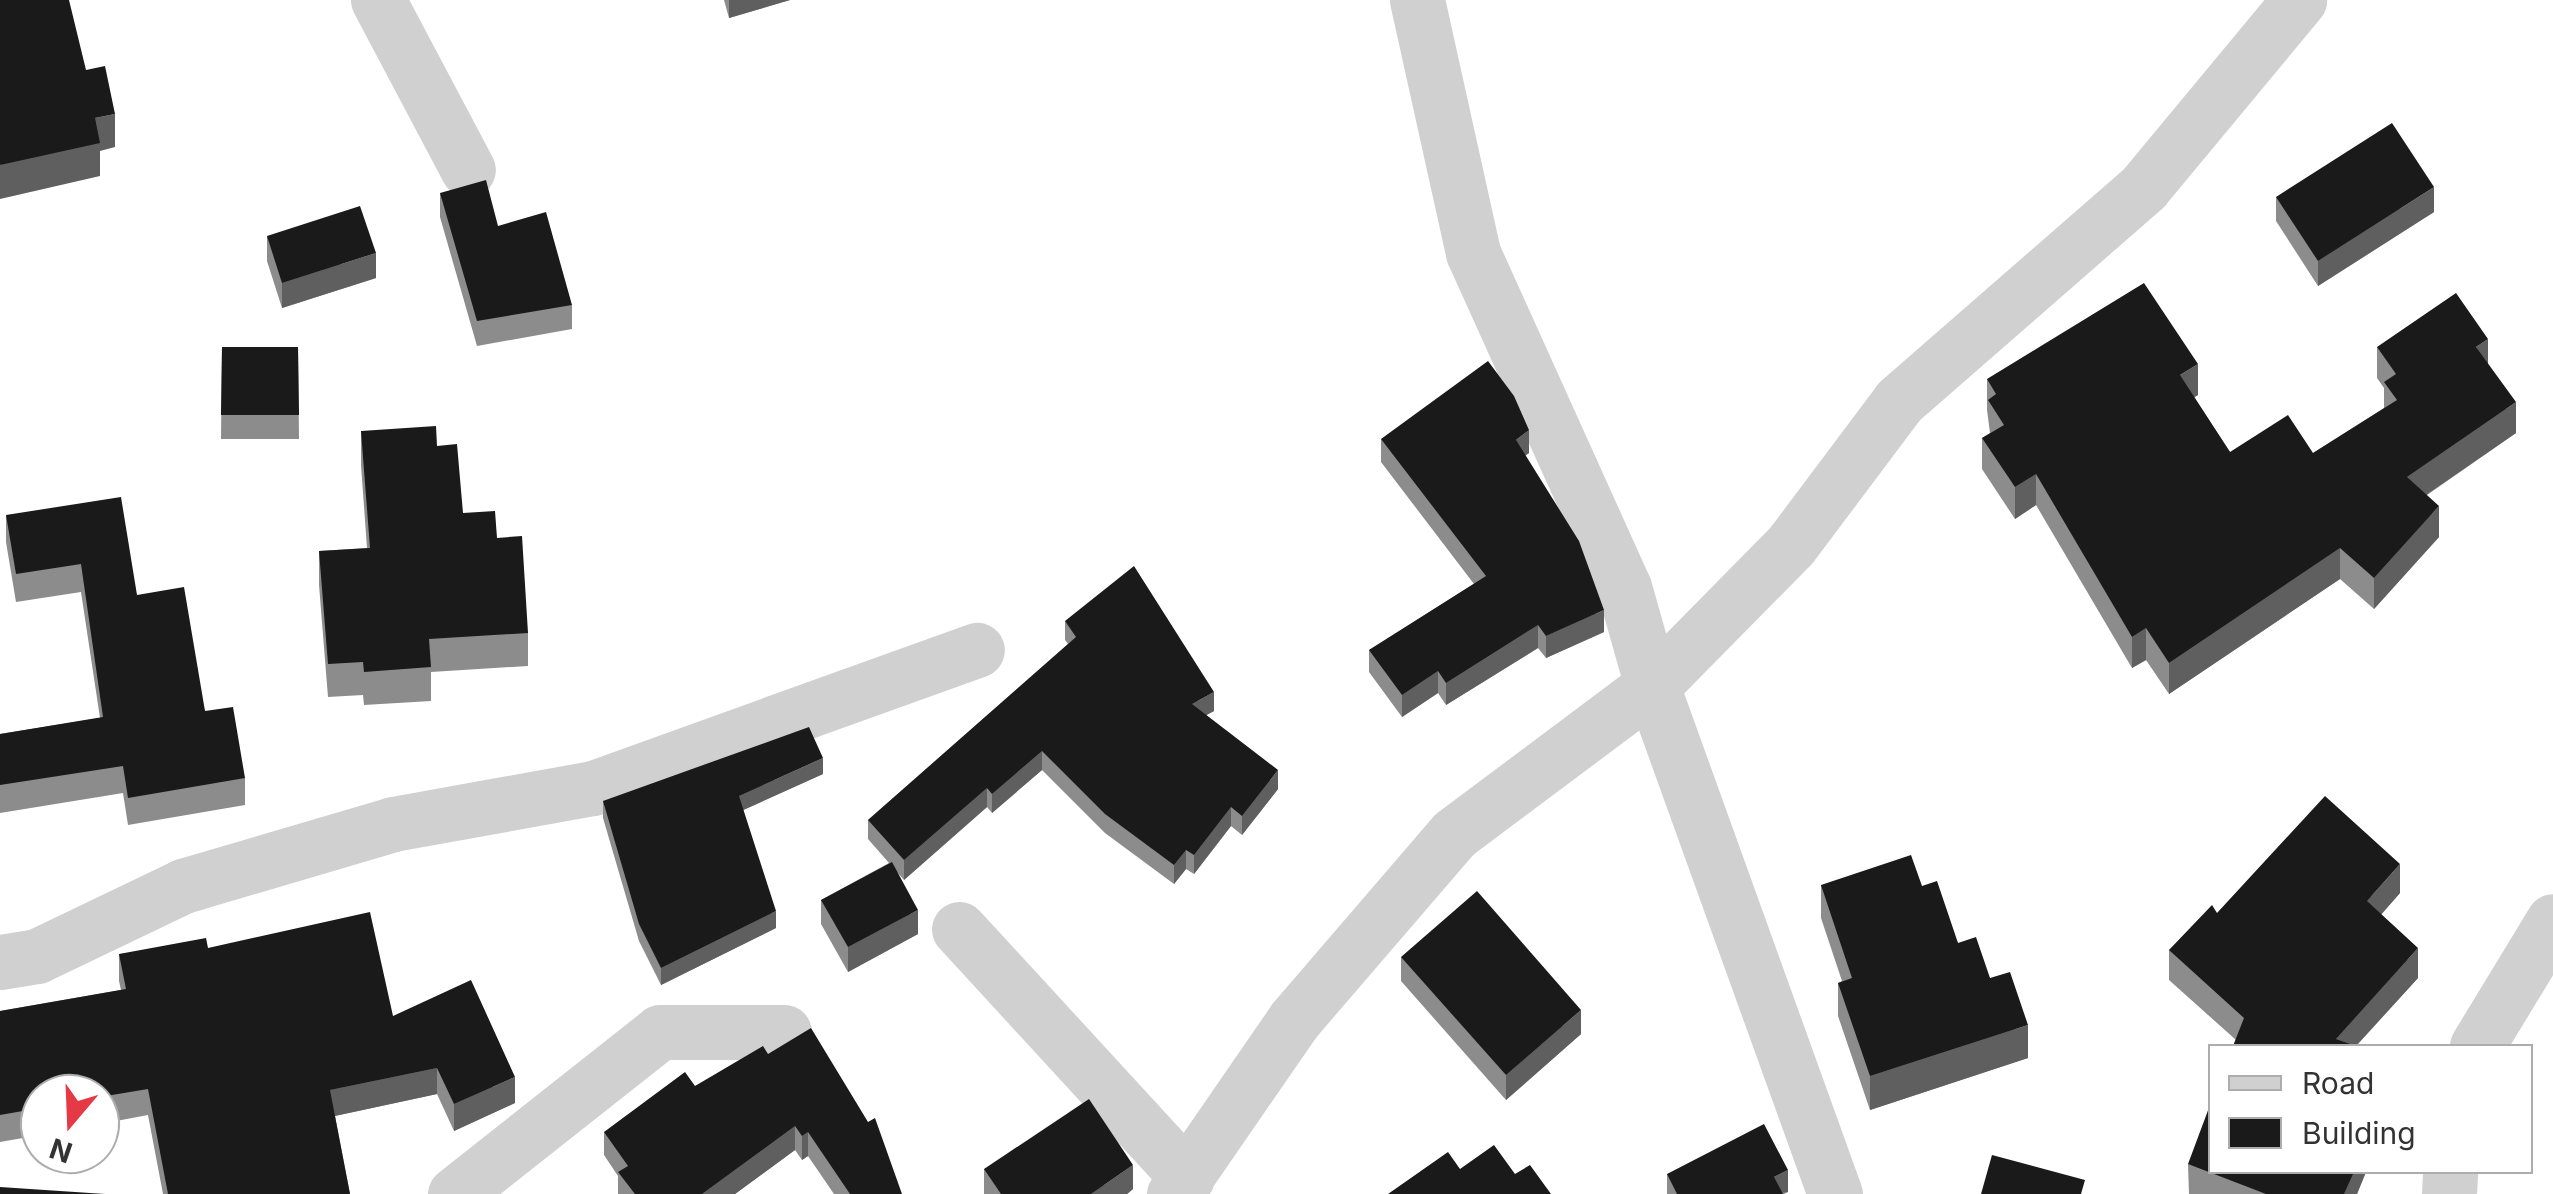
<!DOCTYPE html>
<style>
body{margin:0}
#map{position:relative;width:2553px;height:1194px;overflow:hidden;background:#fff;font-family:Inter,sans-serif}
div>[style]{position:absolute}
.minor>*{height:55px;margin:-27.5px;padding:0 27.5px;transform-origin:27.5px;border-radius:27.5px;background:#d0d0d0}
.wall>*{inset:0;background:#8c8c8c}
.shaded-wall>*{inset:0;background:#5f5f5f}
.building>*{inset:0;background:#1a1a1a}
span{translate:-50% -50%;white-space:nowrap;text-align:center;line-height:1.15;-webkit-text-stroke:10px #fff;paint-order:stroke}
.legend{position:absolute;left:2208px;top:1044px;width:325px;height:130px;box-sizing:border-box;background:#fff;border:2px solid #adadad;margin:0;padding:12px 18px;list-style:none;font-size:30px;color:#333}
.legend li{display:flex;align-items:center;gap:20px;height:50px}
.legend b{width:50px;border:2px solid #adadad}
.north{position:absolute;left:20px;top:1074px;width:100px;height:100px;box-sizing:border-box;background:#fff;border:2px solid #adadad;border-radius:50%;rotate:199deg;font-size:28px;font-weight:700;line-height:40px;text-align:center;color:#333}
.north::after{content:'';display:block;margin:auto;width:35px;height:45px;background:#e63946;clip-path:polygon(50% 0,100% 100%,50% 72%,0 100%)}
</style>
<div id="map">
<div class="minor">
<div style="left:378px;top:0;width:192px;rotate:62.1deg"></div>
<div style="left:1417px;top:0;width:259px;rotate:77.5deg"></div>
<div style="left:1473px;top:253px;width:367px;rotate:65.7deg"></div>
<div style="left:1624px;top:587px;width:103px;rotate:74.2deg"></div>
<div style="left:1652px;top:686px;width:540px;rotate:70.19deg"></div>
<div style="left:959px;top:929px;width:337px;rotate:47.4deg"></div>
<div style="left:0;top:962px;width:37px;rotate:-9deg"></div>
<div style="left:37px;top:956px;width:162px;rotate:-25.6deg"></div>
<div style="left:183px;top:886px;width:219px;rotate:-16.4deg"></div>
<div style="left:393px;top:824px;width:203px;rotate:-10.2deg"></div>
<div style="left:593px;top:788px;width:408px;rotate:-19.8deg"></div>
<div style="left:2477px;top:1046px;width:146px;rotate:-58.7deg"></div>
<div style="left:455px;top:1194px;width:261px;rotate:-38.3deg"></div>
<div style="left:660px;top:1032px;width:124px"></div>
<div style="left:1174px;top:1194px;width:211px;rotate:-55.4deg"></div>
<div style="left:1294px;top:1020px;width:245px;rotate:-49.3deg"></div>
<div style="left:1454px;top:834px;width:247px;rotate:-36.8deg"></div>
<div style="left:1652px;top:686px;width:198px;rotate:-45.4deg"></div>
<div style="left:1791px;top:545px;width:180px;rotate:-53.1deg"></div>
<div style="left:1899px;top:401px;width:325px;rotate:-41.1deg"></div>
<div style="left:2144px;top:187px;width:243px;rotate:-50.3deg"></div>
<div style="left:2449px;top:1194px;width:22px;rotate:-87deg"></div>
</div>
<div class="wall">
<div style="clip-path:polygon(724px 0,790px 0,729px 18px)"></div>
<div style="clip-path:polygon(440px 193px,572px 305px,572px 329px,477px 346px,440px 217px)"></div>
<div style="clip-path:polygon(2276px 197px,2434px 212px,2318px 286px,2276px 221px)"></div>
<div style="clip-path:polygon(267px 236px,376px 278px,282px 308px,267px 261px)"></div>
<div style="clip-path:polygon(222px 347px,298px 347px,299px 439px,221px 439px)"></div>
<div style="clip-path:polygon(2377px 347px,2488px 364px,2516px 433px,2427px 495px,2439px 537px,2374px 609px,2340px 579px,2169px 694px,2146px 660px,2132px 668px,2036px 505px,2015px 519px,1982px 469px,1982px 438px,1990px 433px,1987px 410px,1987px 379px,2198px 395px,2194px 397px,2230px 452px,2313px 453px,2384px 408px,2384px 388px,2377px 378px)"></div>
<div style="clip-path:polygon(361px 431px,437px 446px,463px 513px,497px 538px,528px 633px,528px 666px,431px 672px,431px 701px,364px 705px,363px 695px,328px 697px,319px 585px,319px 551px,367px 548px,361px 465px)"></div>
<div style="clip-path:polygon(1381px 439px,1529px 453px,1525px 455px,1604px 632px,1546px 658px,1538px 648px,1446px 705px,1438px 693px,1402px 717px,1369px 672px,1369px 650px,1474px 584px,1381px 462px)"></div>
<div style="clip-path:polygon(6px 515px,137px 595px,245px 778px,245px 805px,128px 825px,123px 793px,0 813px,0 734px,100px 718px,81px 592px,16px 602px,6px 542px)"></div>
<div style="clip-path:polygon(1065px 621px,1214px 711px,1206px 715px,1278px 789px,1242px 835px,1231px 826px,1194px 874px,1186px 869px,1174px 884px,1105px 833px,1042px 770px,992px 813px,987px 807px,904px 880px,897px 872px,918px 934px,848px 972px,821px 924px,821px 900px,889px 863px,868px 839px,868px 820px,1068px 644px,1065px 640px)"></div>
<div style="clip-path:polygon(823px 774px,743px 810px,776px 928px,661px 985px,639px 941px,603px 818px,603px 801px)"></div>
<div style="clip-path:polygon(1821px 885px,1922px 886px,1958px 943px,1990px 978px,2028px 1058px,1870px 1110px,1838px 1016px,1838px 983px,1842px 981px,1821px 918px)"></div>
<div style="clip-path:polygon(2400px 893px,2381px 914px,2418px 978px,2356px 1046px,2236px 1040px,2169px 980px,2169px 950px,2217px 913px)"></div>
<div style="clip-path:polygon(208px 948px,393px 1016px,515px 1103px,454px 1131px,437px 1094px,335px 1116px,350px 1194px,163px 1194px,148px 1115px,100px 1124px,100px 1094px,40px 1094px,40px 1135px,0 1142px,0 1011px,121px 990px,119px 981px,119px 954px)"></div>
<div style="clip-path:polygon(1401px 957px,1581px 1034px,1506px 1100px,1401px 981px)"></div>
<div style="clip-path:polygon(768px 1054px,902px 1194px,834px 1194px,808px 1156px,802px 1160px,795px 1150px,735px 1194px,618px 1194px,618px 1176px,604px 1155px,604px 1132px,695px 1086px)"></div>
<div style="clip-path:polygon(2188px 1164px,2366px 1172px,2357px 1194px,2189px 1194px)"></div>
<div style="clip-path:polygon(984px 1169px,1133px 1189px,1127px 1194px,984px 1194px)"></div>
<div style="clip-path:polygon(1667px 1174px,1788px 1192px,1784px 1194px,1667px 1194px)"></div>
</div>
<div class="shaded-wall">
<div style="clip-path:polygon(729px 0,790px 0,729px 18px)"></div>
<div style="clip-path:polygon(115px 114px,115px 147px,100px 151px,100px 176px,0 199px,0 165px,95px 118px)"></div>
<div style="clip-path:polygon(2434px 187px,2434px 212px,2318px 286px,2318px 261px)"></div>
<div style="clip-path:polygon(376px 253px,376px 278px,282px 308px,282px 283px)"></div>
<div style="clip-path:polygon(2488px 339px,2488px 370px,2476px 347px)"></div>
<div style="clip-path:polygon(2198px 364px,2198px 395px,2180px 406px,2180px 375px)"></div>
<div style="clip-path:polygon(2516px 402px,2516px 433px,2407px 508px,2407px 477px)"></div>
<div style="clip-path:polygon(1529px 430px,1529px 453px,1516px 463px,1516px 440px)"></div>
<div style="clip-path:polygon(2036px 474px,2036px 505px,2015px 519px,2015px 487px)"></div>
<div style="clip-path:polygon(2439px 506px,2439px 537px,2374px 609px,2374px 578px)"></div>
<div style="clip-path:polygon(2340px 548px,2340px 579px,2169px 694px,2169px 663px)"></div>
<div style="clip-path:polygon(1604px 610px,1604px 632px,1546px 658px,1546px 636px)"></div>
<div style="clip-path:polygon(1538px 625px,1538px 648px,1446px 705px,1446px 683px)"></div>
<div style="clip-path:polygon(2146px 628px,2146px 660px,2132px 668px,2132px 637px)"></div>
<div style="clip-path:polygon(1438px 671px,1438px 693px,1402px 717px,1402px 695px)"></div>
<div style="clip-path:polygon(1214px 692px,1214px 711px,1192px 723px,1192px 704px)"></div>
<div style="clip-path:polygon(1042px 751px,1042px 770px,992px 813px,992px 794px)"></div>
<div style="clip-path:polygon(823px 758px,823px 774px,739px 812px,739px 796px)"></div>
<div style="clip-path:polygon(1278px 770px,1278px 789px,1242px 835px,1242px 816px)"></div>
<div style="clip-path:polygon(987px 788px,987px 807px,904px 880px,904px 860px)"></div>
<div style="clip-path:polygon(1231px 807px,1231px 826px,1194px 874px,1194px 855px)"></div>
<div style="clip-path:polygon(1186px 850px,1186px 869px,1174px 884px,1174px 865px)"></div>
<div style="clip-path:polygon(2400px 864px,2400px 893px,2367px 931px,2367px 901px)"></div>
<div style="clip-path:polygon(918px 910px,918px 934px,848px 972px,848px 947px)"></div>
<div style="clip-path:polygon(776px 911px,776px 928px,661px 985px,661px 968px)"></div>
<div style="clip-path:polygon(2418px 948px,2418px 978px,2356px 1046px,2336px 1039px)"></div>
<div style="clip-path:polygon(1581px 1010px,1581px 1034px,1506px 1100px,1506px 1075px)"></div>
<div style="clip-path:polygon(2028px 1025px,2028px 1058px,1870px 1110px,1870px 1076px)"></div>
<div style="clip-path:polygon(437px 1068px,437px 1094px,330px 1117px,330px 1090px)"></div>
<div style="clip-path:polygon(515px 1077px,515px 1103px,454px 1131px,454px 1104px)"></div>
<div style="clip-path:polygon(795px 1126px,795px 1150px,735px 1194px,702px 1194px)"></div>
<div style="clip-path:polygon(808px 1132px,808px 1156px,802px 1160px,802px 1136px)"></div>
<div style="clip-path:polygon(1133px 1165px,1133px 1189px,1127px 1194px,1091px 1194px)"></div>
<div style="clip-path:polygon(1788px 1170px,1788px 1192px,1774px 1194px,1774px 1177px)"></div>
<div style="clip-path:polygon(2354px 1172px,2366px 1172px,2357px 1194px,2344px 1194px)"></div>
</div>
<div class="building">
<div style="clip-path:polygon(0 0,69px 0,86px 70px,105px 66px,115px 114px,95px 118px,100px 143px,0 165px)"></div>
<div style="clip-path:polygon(2392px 123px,2434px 187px,2318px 261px,2276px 197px)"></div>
<div style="clip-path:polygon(486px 180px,498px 226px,546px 212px,572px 305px,477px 321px,440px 193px)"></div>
<div style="clip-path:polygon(360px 206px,376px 253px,282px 283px,267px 236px)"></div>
<div style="clip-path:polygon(2144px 283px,2198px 364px,2180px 375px,2230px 452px,2288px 415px,2313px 453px,2397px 400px,2384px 382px,2396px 374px,2377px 347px,2456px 293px,2488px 339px,2476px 347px,2516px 402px,2407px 477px,2439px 506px,2374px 578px,2340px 548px,2169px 663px,2146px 628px,2132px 637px,2036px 474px,2015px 487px,1982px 438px,2004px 425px,1988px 400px,1996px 394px,1987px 379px)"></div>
<div style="clip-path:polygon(222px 347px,298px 347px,299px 415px,221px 415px)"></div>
<div style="clip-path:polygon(1488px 361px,1514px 396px,1529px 430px,1516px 440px,1579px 541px,1604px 610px,1546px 636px,1538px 625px,1446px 683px,1438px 671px,1402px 695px,1369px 650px,1486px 576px,1381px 439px)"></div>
<div style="clip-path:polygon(436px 426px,437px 446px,457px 444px,463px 513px,495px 511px,497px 538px,522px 536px,528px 633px,429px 639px,431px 667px,364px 672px,363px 662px,328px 664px,319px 551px,370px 548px,361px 431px)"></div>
<div style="clip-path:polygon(121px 497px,137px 595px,184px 587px,205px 711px,233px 707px,245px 778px,128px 798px,123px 766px,0 785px,0 734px,103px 717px,81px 564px,16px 574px,6px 515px)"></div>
<div style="clip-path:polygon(1134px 566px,1214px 692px,1192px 704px,1278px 770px,1242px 816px,1231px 807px,1194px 855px,1186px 850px,1174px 865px,1105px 814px,1042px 751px,992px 794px,987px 788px,904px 860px,868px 820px,1076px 637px,1065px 621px)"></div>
<div style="clip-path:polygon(809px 727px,823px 758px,739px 796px,776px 911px,661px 968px,639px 924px,603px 801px)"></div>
<div style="clip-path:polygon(2325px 796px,2400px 864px,2367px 901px,2418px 948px,2336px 1039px,2356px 1046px,2233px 1046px,2244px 1018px,2169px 950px,2212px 905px,2217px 913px)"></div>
<div style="clip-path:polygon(1911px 855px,1922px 886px,1937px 881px,1958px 943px,1976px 937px,1990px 978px,2010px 972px,2028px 1025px,1870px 1076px,1838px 983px,1852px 978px,1821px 885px)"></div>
<div style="clip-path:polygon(892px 862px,918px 910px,848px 947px,821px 900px)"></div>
<div style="clip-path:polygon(1477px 891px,1581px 1010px,1506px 1075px,1401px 957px)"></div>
<div style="clip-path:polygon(370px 912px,393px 1016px,471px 980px,515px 1077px,454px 1104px,437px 1068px,330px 1090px,350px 1194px,168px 1194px,148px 1089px,100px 1097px,100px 1094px,40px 1094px,40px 1108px,0 1115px,0 1011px,126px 989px,119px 954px,206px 938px,208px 948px)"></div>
<div style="clip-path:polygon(811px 1028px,868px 1122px,875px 1118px,902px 1194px,850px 1194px,808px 1132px,802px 1136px,795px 1126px,702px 1194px,635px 1194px,618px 1172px,628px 1166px,604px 1132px,685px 1072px,695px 1086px,763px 1046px,768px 1054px)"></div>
<div style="clip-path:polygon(1089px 1099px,1133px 1165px,1091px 1194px,1001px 1194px,984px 1169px)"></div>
<div style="clip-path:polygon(2210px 1105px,2210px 1172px,2354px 1172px,2344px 1194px,2266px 1194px,2188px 1164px)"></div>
<div style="clip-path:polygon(1764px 1124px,1788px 1170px,1774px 1177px,1783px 1194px,1677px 1194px,1667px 1174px)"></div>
<div style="clip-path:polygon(1494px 1145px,1515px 1174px,1530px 1165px,1551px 1194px,1388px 1194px,1448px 1152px,1460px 1169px)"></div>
<div style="clip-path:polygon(1992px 1155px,2085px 1180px,2081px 1194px,1981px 1194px)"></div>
<div style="clip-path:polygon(0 1187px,105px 1194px,0 1194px)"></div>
</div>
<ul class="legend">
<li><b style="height:12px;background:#d0d0d0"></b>Road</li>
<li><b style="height:28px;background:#1a1a1a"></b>Building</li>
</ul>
<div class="north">N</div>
</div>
